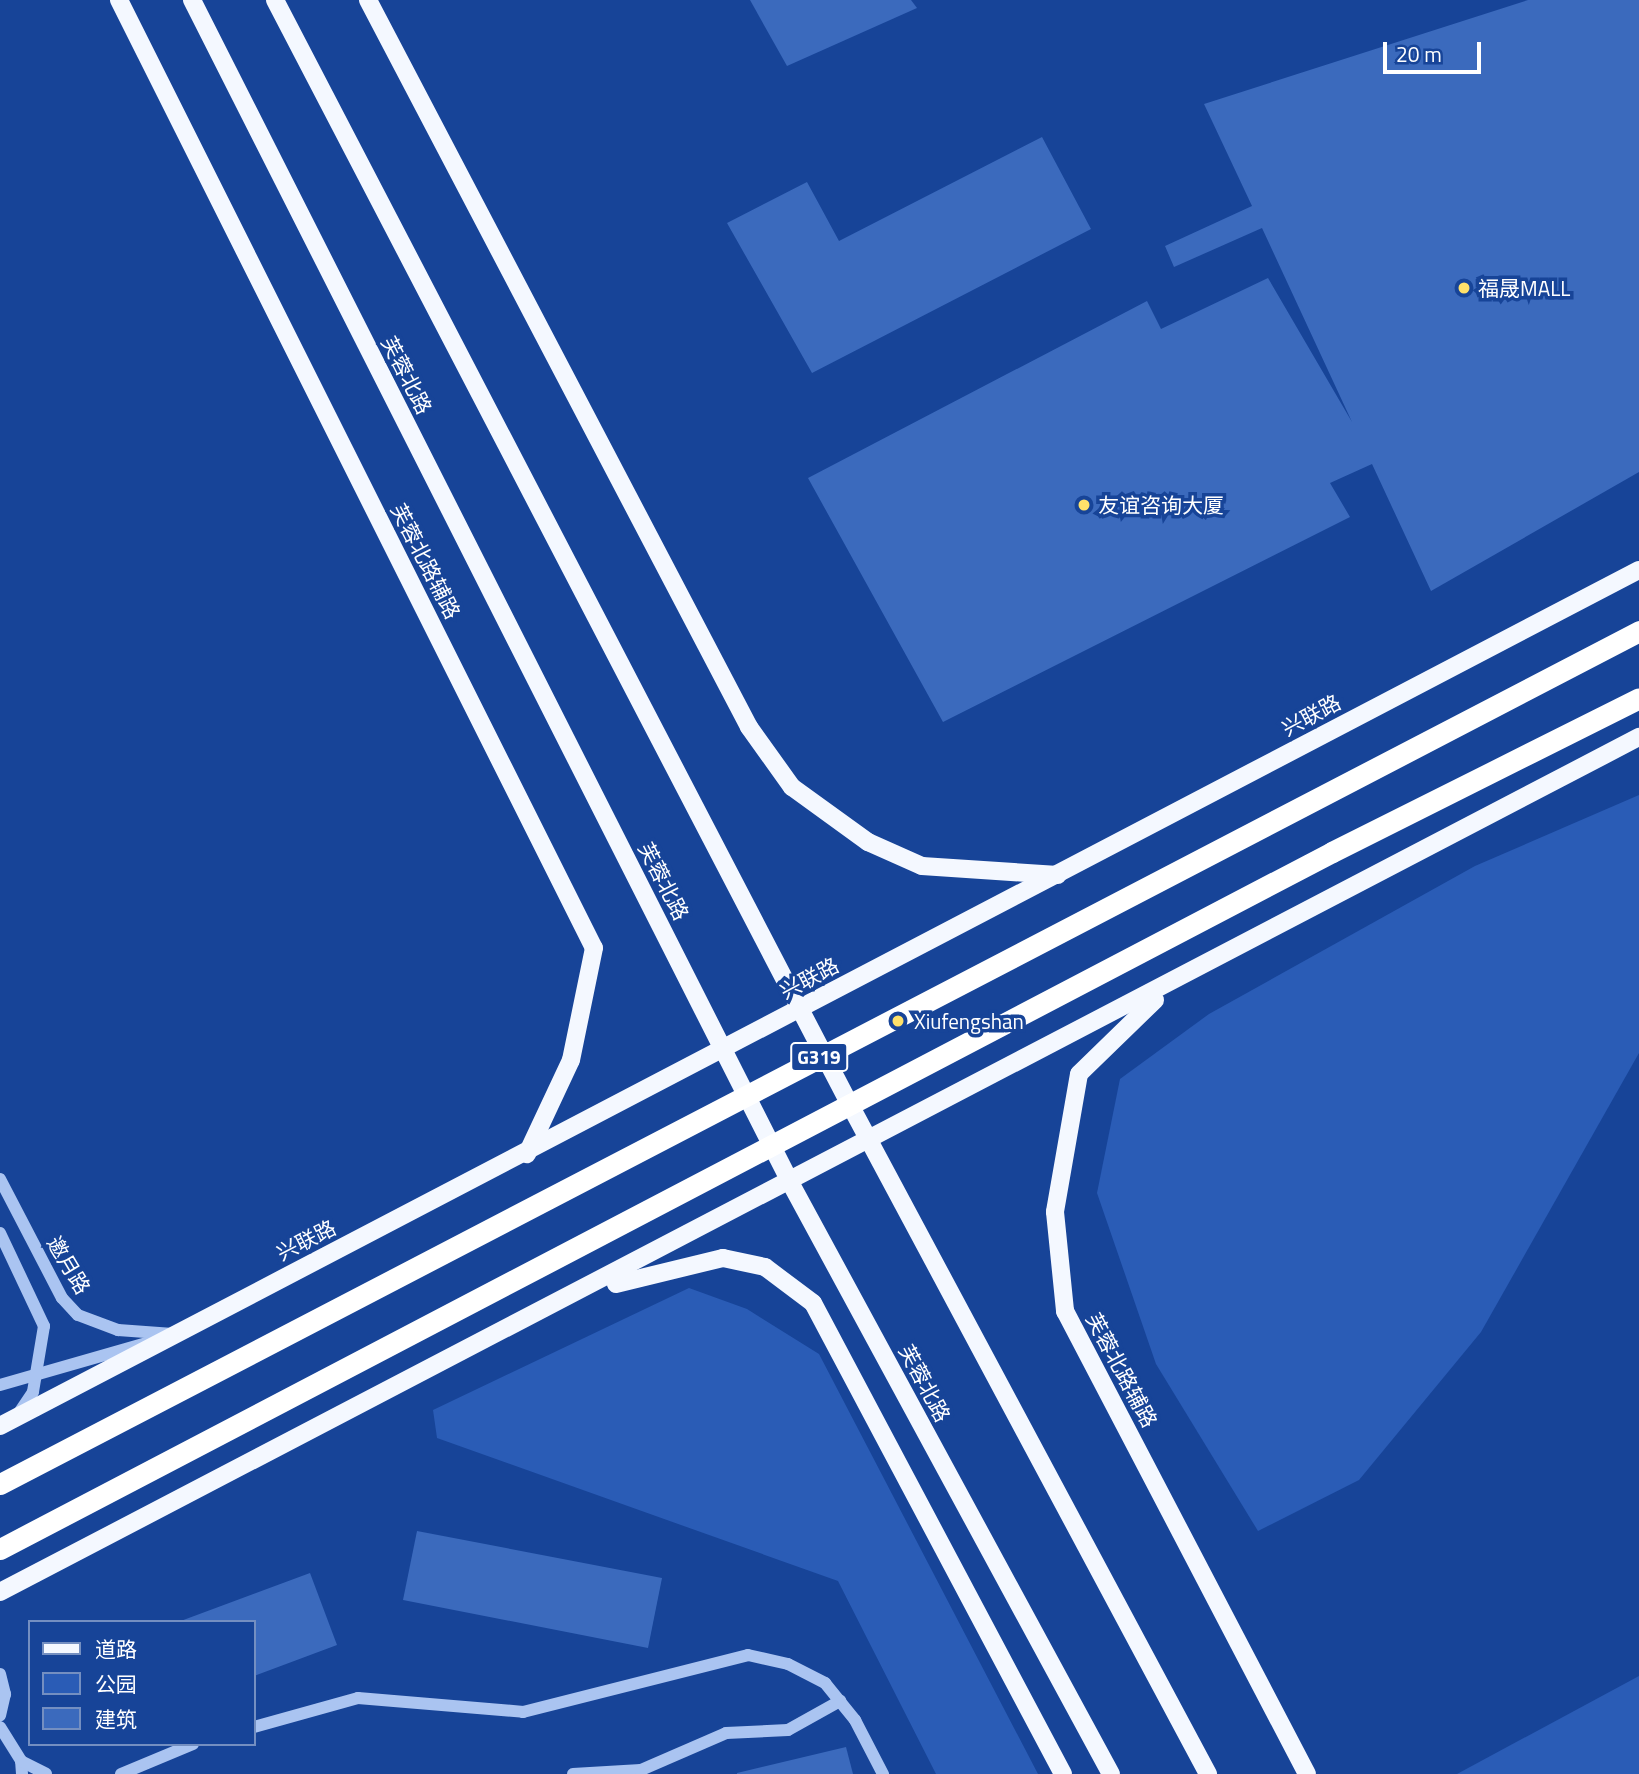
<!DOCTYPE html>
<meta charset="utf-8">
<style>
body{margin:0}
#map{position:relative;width:1639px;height:1774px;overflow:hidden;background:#174498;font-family:"Titillium Web","Noto Sans SC",sans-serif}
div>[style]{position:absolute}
.green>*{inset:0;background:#2a5cb6}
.building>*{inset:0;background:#3b6abd}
.minor>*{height:12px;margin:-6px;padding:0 6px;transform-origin:6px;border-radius:6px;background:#aac4f1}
.major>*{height:18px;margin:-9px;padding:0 9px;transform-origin:9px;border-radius:9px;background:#f4f8ff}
.highway-bridge>*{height:21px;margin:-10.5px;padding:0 10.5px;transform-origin:10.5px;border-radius:10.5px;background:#fff}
.dots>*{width:19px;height:19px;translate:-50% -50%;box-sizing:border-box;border:4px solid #174498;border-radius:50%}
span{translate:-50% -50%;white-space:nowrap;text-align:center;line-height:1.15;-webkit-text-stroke:7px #174498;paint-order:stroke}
.shield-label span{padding:2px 5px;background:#174498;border:2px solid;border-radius:5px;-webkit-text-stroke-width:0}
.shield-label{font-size:19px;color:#fff;font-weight:700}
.poi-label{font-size:21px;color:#fff}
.left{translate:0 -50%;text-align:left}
.street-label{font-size:21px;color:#fff}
.legend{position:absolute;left:28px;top:1620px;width:228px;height:126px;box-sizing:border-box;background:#174498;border:2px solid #748fc1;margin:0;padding:9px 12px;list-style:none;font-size:21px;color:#fff}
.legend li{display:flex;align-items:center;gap:14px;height:35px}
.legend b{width:35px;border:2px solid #748fc1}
.scale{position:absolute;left:1383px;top:42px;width:98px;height:32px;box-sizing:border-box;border:4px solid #fff;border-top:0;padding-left:9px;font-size:21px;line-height:24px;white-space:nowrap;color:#fff;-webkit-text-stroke:5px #174498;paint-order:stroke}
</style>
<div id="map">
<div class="green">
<div style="clip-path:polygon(1639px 795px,1639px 1053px,1481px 1332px,1359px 1480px,1258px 1531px,1156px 1364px,1097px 1193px,1120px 1079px,1209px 1014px,1475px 866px)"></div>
<div style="clip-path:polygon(689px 1288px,747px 1309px,819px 1354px,1038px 1774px,936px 1774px,838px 1581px,437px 1438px,433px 1410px)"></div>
<div style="clip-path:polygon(1639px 1676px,1639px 1774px,1457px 1774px)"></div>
</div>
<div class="building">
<div style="clip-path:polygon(750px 0,911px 0,917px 8px,787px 66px)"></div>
<div style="clip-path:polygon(1528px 0,1639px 0,1639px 472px,1431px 591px,1372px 464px,1330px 483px,1350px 517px,943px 722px,808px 478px,1147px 301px,1161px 329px,1268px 278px,1352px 422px,1262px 228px,1174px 267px,1165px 246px,1252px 206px,1204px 104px)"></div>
<div style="clip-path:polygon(1042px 137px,1091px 229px,812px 373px,727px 223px,807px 182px,839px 241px)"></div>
<div style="clip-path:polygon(417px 1531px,662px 1578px,648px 1648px,403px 1600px)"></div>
<div style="clip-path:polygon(310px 1573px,337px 1645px,254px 1676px,254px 1622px,178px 1622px)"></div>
<div style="clip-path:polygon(846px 1747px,853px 1774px,737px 1774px,737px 1773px)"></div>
</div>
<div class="minor">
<div style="left:0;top:1179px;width:134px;rotate:62.5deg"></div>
<div style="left:62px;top:1298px;width:23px;rotate:47deg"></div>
<div style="left:78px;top:1315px;width:43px;rotate:20.6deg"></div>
<div style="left:118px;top:1330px;width:55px;rotate:4.2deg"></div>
<div style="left:0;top:1233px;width:103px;rotate:64.7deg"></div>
<div style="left:44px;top:1326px;width:67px;rotate:99.5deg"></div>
<div style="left:33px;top:1392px;width:29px;rotate:124deg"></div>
<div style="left:0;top:1385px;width:156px;rotate:-16deg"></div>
<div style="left:0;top:1674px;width:21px;rotate:76deg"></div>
<div style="left:5px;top:1694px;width:22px;rotate:103deg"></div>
<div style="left:0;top:1727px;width:40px;rotate:58deg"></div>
<div style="left:254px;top:1727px;width:108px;rotate:-15.6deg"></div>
<div style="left:358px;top:1698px;width:166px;rotate:4.8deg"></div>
<div style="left:523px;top:1712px;width:232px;rotate:-14.2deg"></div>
<div style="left:748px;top:1655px;width:41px;rotate:12.7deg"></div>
<div style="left:788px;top:1664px;width:42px;rotate:27.2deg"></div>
<div style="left:825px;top:1683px;width:48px;rotate:51deg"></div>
<div style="left:855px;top:1720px;width:61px;rotate:62.6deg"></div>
<div style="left:22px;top:1774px;width:13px;rotate:-94deg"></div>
<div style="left:21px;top:1761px;width:28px;rotate:27deg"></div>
<div style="left:121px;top:1774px;width:78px;rotate:-22.6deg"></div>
<div style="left:573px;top:1774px;width:68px;rotate:-3.4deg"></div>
<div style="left:641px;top:1770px;width:93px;rotate:-23.5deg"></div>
<div style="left:726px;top:1733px;width:62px;rotate:-2.8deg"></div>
<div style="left:788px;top:1730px;width:60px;rotate:-29.1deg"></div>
</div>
<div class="major">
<div style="left:119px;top:0;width:1060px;rotate:63.39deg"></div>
<div style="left:594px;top:948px;width:114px;rotate:101.6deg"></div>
<div style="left:571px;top:1060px;width:104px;rotate:115.1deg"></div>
<div style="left:192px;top:0;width:1327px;rotate:63.16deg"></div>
<div style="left:791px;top:1184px;width:671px;rotate:61.53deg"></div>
<div style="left:275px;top:0;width:1243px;rotate:62.51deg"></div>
<div style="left:849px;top:1103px;width:761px;rotate:61.85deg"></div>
<div style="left:368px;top:0;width:821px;rotate:62.34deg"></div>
<div style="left:749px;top:727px;width:74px;rotate:54.4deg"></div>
<div style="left:792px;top:787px;width:94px;rotate:35.9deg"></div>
<div style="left:868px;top:842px;width:59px;rotate:24deg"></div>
<div style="left:922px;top:866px;width:136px;rotate:3.8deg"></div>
<div style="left:1155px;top:1000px;width:106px;rotate:135.8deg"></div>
<div style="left:1079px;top:1074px;width:140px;rotate:99.9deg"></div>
<div style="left:1055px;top:1212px;width:100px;rotate:84.2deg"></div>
<div style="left:1065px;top:1311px;width:522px;rotate:62.4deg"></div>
<div style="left:616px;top:1284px;width:110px;rotate:-13.7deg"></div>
<div style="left:723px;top:1258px;width:43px;rotate:12.1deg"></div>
<div style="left:765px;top:1267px;width:60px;rotate:36.9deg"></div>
<div style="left:813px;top:1303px;width:533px;rotate:62.04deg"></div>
<div style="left:0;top:1426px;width:1849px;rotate:-27.58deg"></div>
<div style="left:0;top:1592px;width:1849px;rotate:-27.55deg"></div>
</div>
<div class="highway-bridge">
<div style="left:0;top:1484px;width:1848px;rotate:-27.49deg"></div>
<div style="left:0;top:1549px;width:1503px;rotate:-27.62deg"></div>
<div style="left:1332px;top:852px;width:343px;rotate:-26.6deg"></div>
</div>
<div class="dots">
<div style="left:1464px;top:288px;background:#ffe16a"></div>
<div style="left:1084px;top:505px;background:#ffe16a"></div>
<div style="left:898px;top:1021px;background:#ffe16a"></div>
</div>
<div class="shield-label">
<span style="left:819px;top:1057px">G319</span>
</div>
<div class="poi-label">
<span class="left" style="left:1478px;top:288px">福晟MALL</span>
<span class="left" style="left:1098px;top:505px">友谊咨询大厦</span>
<span class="left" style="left:914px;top:1021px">Xiufengshan</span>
</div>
<div class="street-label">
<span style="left:407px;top:375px;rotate:63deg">芙蓉北路</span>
<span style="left:426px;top:561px;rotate:63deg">芙蓉北路辅路</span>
<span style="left:1311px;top:715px;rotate:-28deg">兴联路</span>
<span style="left:664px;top:881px;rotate:63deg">芙蓉北路</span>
<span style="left:809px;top:978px;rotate:-28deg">兴联路</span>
<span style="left:306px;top:1240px;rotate:-27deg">兴联路</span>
<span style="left:69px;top:1265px;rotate:59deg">邀月路</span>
<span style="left:1122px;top:1370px;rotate:62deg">芙蓉北路辅路</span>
<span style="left:925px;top:1383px;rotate:62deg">芙蓉北路</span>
</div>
<ul class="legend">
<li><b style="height:9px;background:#f4f8ff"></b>道路</li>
<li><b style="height:19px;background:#2a5cb6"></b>公园</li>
<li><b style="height:19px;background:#3b6abd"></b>建筑</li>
</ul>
<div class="scale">20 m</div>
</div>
